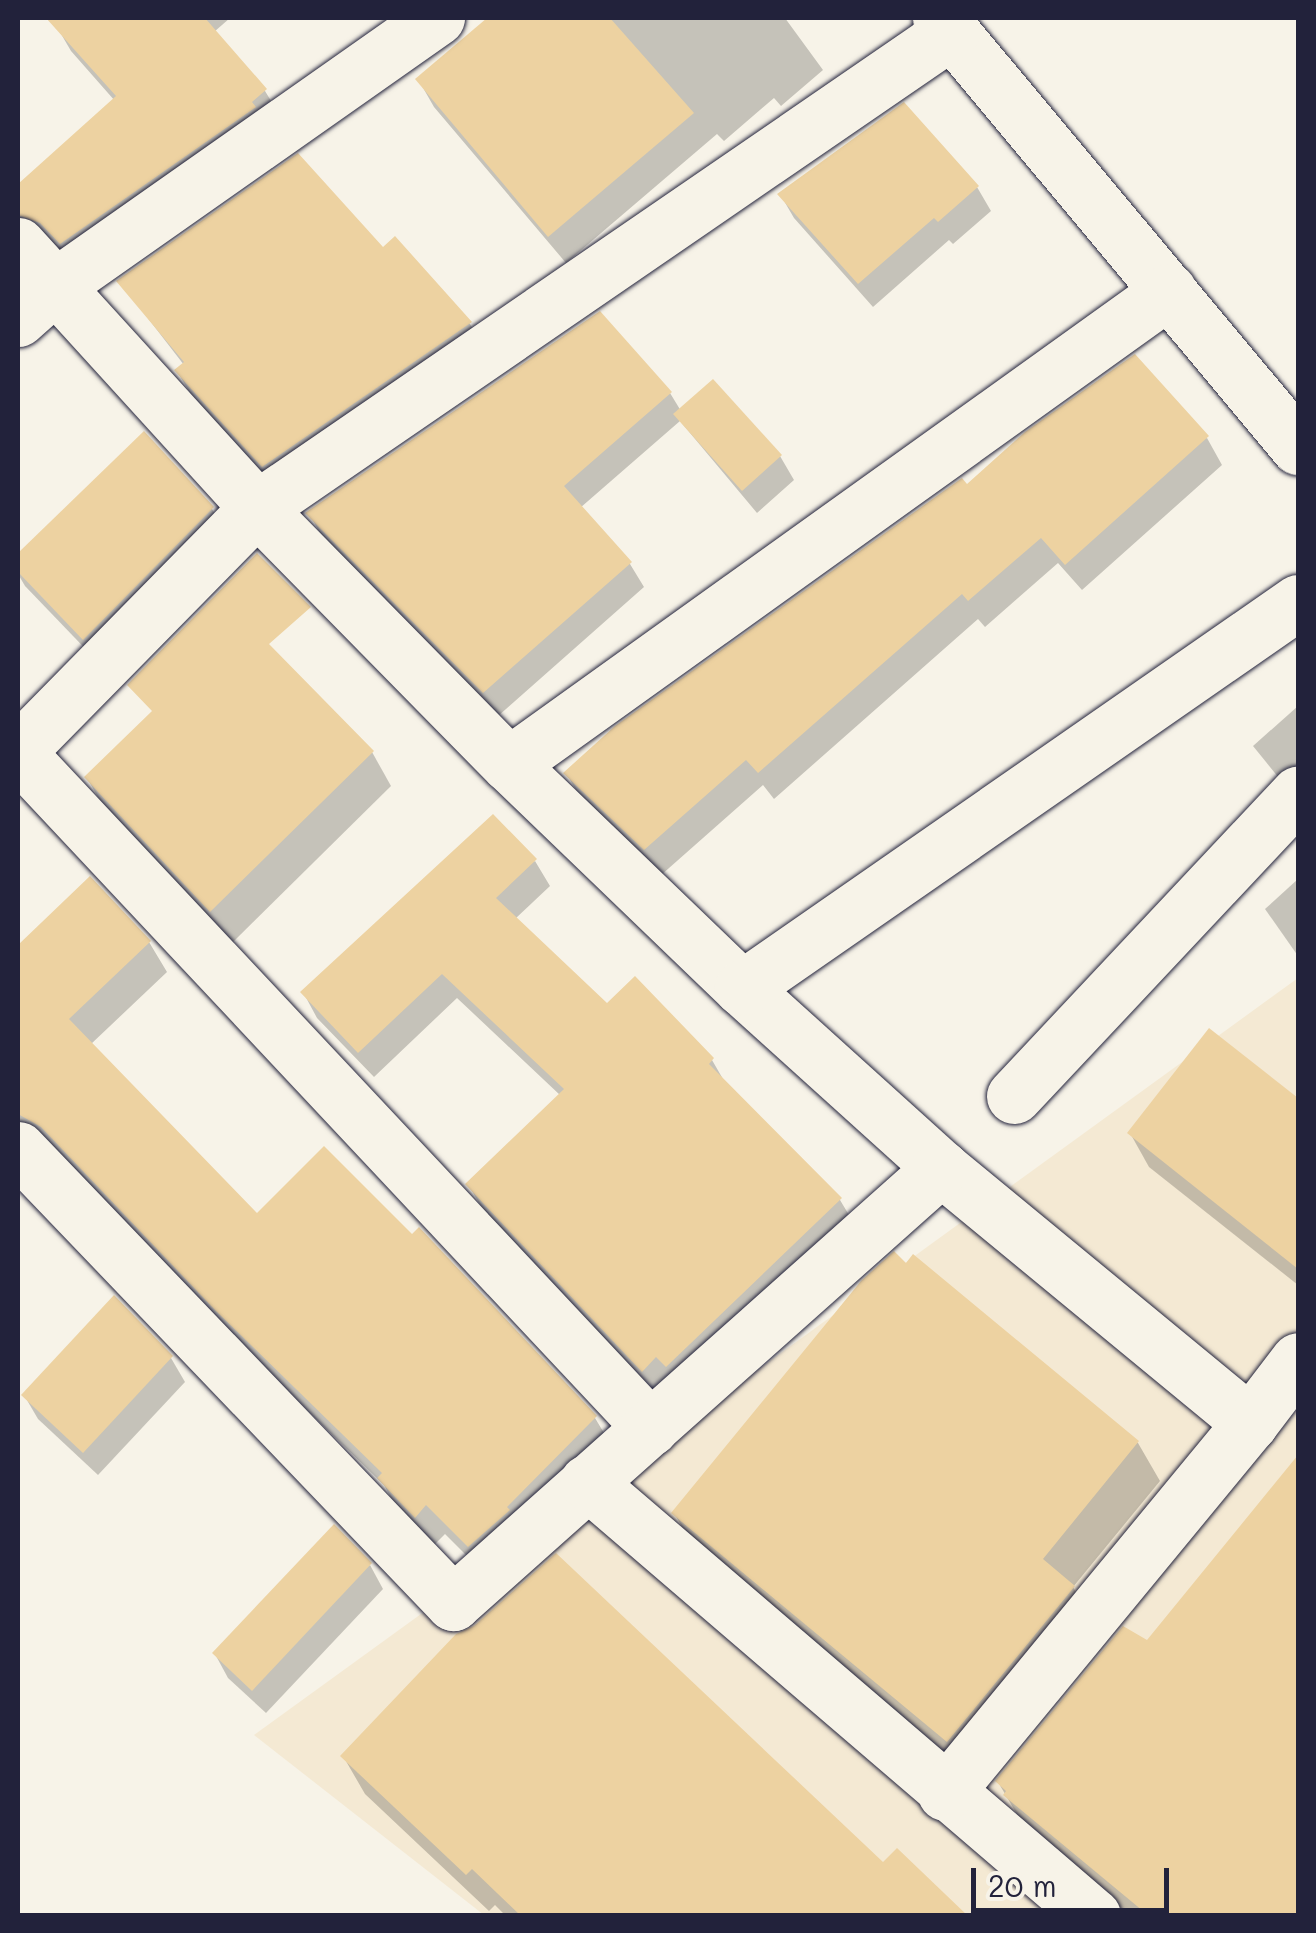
<!DOCTYPE html>
<style>
body{margin:0}
#map{position:relative;width:1316px;height:1933px;overflow:hidden;background:#f7f3e8;font-family:Mali,sans-serif}
div>[style]{position:absolute}
.built>*{inset:0;background:#f4e9d3}
.shadow>*{inset:0;background:#0003}
.building>*{inset:0;background:#edd2a1}
.roads{filter:drop-shadow(0 0 2px #22223b) drop-shadow(0 0 2px #22223b)}
.minor>*{height:55px;margin:-27.5px;padding:0 27.5px;transform-origin:27.5px;border-radius:27.5px;background:#f7f3e8}
span{translate:-50% -50%;white-space:nowrap;text-align:center;line-height:1.15;-webkit-text-stroke:10px #f7f3e8;paint-order:stroke}
.frame{position:absolute;inset:0;border:20px solid #22223b;pointer-events:none}
.scale{position:absolute;left:971px;top:1868px;width:198px;height:45px;box-sizing:border-box;border:5px solid #22223b;border-top:0;padding-left:12px;font-size:30px;line-height:35px;white-space:nowrap;color:#22223b;-webkit-text-stroke:8px #f7f3e8;paint-order:stroke}
</style>
<div id="map">
<div class="built">
<div style="clip-path:polygon(1298px 978px,1298px 1915px,484px 1915px,254px 1735px)"></div>
</div>
<div class="shadow">
<div style="clip-path:polygon(68px 18px,230px 18px,214px 32px,265px 91px,279px 114px,75px 267px,18px 239px,18px 187px,115px 101px,71px 51px,57px 27px)"></div>
<div style="clip-path:polygon(491px 18px,785px 18px,823px 70px,781px 106px,774px 98px,724px 141px,717px 134px,566px 263px,434px 107px,418px 79px)"></div>
<div style="clip-path:polygon(977px 187px,991px 211px,953px 244px,949px 240px,873px 307px,794px 218px,780px 194px)"></div>
<div style="clip-path:polygon(395px 239px,470px 324px,483px 346px,276px 488px,190px 393px,177px 371px,184px 365px,120px 282px,383px 250px)"></div>
<div style="clip-path:polygon(670px 393px,681px 411px,780px 456px,794px 480px,757px 513px,680px 421px,580px 508px,630px 564px,644px 587px,498px 716px,322px 537px,309px 513px)"></div>
<div style="clip-path:polygon(144px 434px,212px 509px,226px 532px,98px 662px,25px 586px,18px 574px,18px 556px)"></div>
<div style="clip-path:polygon(1207px 438px,1222px 465px,1082px 590px,1058px 563px,985px 627px,978px 619px,774px 799px,763px 785px,660px 876px,582px 800px,566px 773px,967px 488px)"></div>
<div style="clip-path:polygon(1298px 706px,1298px 775px,1283px 783px,1253px 746px)"></div>
<div style="clip-path:polygon(372px 752px,391px 786px,231px 944px,106px 811px,87px 778px)"></div>
<div style="clip-path:polygon(535px 861px,550px 886px,515px 919px,607px 1007px,712px 1060px,727px 1086px,840px 1200px,855px 1225px,658px 1396px,483px 1210px,468px 1184px,561px 1096px,457px 998px,374px 1077px,317px 1018px,303px 992px)"></div>
<div style="clip-path:polygon(90px 879px,149px 942px,167px 972px,90px 1045px,257px 1217px,412px 1237px,419px 1230px,595px 1418px,613px 1448px,487px 1576px,445px 1534px,433px 1546px,397px 1509px,384px 1485px,236px 1341px,18px 1154px,18px 948px)"></div>
<div style="clip-path:polygon(1298px 879px,1298px 956px,1265px 909px)"></div>
<div style="clip-path:polygon(1210px 1031px,1298px 1102px,1298px 1285px,1149px 1167px,1130px 1133px)"></div>
<div style="clip-path:polygon(913px 1258px,1138px 1443px,1160px 1481px,1073px 1587px,1095px 1626px,970px 1778px,696px 1551px,674px 1513px)"></div>
<div style="clip-path:polygon(114px 1298px,171px 1358px,185px 1382px,98px 1475px,38px 1419px,24px 1395px)"></div>
<div style="clip-path:polygon(1298px 1468px,1298px 1916px,1131px 1916px,1025px 1828px,998px 1782px,1147px 1644px)"></div>
<div style="clip-path:polygon(370px 1565px,383px 1589px,266px 1713px,228px 1678px,215px 1654px)"></div>
<div style="clip-path:polygon(475px 1628px,883px 1866px,964px 1916px,506px 1916px,495px 1905px,489px 1911px,365px 1794px,343px 1756px)"></div>
</div>
<div class="building">
<div style="clip-path:polygon(46px 18px,205px 18px,267px 89px,252px 102px,256px 107px,60px 244px,40px 223px,18px 215px,18px 184px,116px 96px)"></div>
<div style="clip-path:polygon(487px 18px,610px 18px,694px 113px,548px 237px,415px 79px)"></div>
<div style="clip-path:polygon(904px 102px,979px 186px,938px 222px,934px 218px,858px 284px,777px 194px)"></div>
<div style="clip-path:polygon(298px 153px,383px 247px,395px 236px,472px 322px,262px 467px,174px 370px,184px 362px,116px 281px)"></div>
<div style="clip-path:polygon(600px 311px,672px 392px,564px 486px,632px 562px,483px 693px,305px 513px)"></div>
<div style="clip-path:polygon(1135px 354px,1209px 436px,1065px 565px,1041px 538px,968px 601px,962px 594px,758px 773px,746px 760px,644px 850px,563px 773px,615px 726px,962px 478px,967px 484px,1025px 432px)"></div>
<div style="clip-path:polygon(713px 379px,782px 455px,742px 491px,673px 414px)"></div>
<div style="clip-path:polygon(144px 431px,214px 507px,83px 640px,18px 572px,18px 553px)"></div>
<div style="clip-path:polygon(257px 553px,311px 607px,269px 644px,374px 751px,210px 912px,84px 777px,152px 711px,127px 685px)"></div>
<div style="clip-path:polygon(493px 814px,537px 859px,496px 898px,607px 1003px,635px 976px,714px 1058px,709px 1064px,842px 1198px,666px 1367px,656px 1357px,642px 1372px,465px 1184px,564px 1089px,442px 974px,358px 1053px,300px 992px)"></div>
<div style="clip-path:polygon(90px 876px,151px 941px,69px 1019px,257px 1213px,324px 1146px,412px 1234px,419px 1227px,597px 1416px,507px 1507px,510px 1510px,468px 1547px,426px 1505px,415px 1518px,377px 1478px,382px 1473px,216px 1311px,41px 1127px,18px 1114px,18px 945px)"></div>
<div style="clip-path:polygon(1209px 1028px,1298px 1098px,1298px 1269px,1127px 1133px)"></div>
<div style="clip-path:polygon(894px 1251px,906px 1263px,913px 1254px,1139px 1441px,1043px 1559px,1075px 1586px,947px 1742px,671px 1513px,861px 1281px)"></div>
<div style="clip-path:polygon(114px 1295px,173px 1356px,83px 1453px,21px 1395px)"></div>
<div style="clip-path:polygon(1298px 1455px,1298px 1916px,1149px 1916px,1003px 1795px,1006px 1791px,995px 1781px,1123px 1626px,1147px 1640px)"></div>
<div style="clip-path:polygon(334px 1524px,372px 1563px,252px 1691px,212px 1653px)"></div>
<div style="clip-path:polygon(556px 1553px,883px 1862px,897px 1848px,968px 1916px,521px 1916px,472px 1869px,466px 1875px,340px 1756px,456px 1634px,474px 1626px)"></div>
</div>
<div class="roads">
<div class="minor">
<div style="left:940px;top:18px;width:559px;rotate:50.16deg"></div>
<div style="left:18px;top:245px;width:355px;rotate:47.7deg"></div>
<div style="left:257px;top:508px;width:359px;rotate:45.5deg"></div>
<div style="left:509px;top:764px;width:323px;rotate:43.9deg"></div>
<div style="left:742px;top:988px;width:268px;rotate:42.1deg"></div>
<div style="left:941px;top:1168px;width:401px;rotate:39.5deg"></div>
<div style="left:1250px;top:1423px;width:79px;rotate:-52.7deg"></div>
<div style="left:18px;top:319px;width:50px;rotate:-41.7deg"></div>
<div style="left:55px;top:286px;width:467px;rotate:-35.1deg"></div>
<div style="left:18px;top:751px;width:341px;rotate:-45.5deg"></div>
<div style="left:257px;top:508px;width:843px;rotate:-34.46deg"></div>
<div style="left:18px;top:753px;width:925px;rotate:46.84deg"></div>
<div style="left:509px;top:764px;width:812px;rotate:-35.63deg"></div>
<div style="left:742px;top:988px;width:677px;rotate:-34.77deg"></div>
<div style="left:1014px;top:1096px;width:415px;rotate:-46.8deg"></div>
<div style="left:18px;top:1149px;width:629px;rotate:46.22deg"></div>
<div style="left:453px;top:1603px;width:654px;rotate:-41.71deg"></div>
<div style="left:587px;top:1482px;width:667px;rotate:40.62deg"></div>
<div style="left:945px;top:1793px;width:480px;rotate:-50.5deg"></div>
</div>
</div>
<div class="frame"></div>
<div class="scale">20 m</div>
</div>
